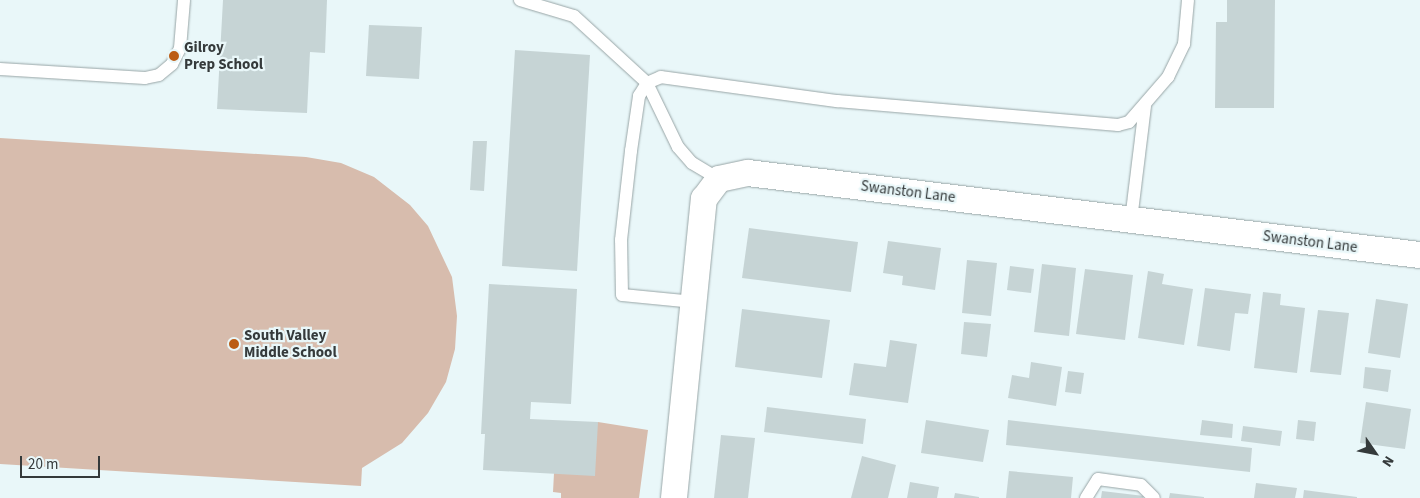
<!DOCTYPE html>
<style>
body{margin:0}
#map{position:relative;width:1420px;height:498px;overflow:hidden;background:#e9f7f9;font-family:"Source Sans 3",sans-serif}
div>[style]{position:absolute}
.green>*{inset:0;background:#d7bcad}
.building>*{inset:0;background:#c6d4d5}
.roads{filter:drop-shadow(0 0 1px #98a5a6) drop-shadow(0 0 1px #98a5a6)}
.service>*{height:12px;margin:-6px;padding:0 6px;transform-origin:6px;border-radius:6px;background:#fff}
.minor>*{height:26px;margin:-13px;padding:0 13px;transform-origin:13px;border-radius:13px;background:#fff}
.dots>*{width:14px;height:14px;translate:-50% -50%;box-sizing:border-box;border:2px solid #e9f7f9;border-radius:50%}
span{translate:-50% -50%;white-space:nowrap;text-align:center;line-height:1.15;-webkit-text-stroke:4.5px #e9f7f9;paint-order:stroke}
.poi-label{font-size:15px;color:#353a3b;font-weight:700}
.left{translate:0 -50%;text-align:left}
.street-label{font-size:15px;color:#353a3b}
.north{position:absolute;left:1350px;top:428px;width:50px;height:50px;-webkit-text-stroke:4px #e9f7f9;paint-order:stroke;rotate:123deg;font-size:14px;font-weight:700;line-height:20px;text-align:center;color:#353a3b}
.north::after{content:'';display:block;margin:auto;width:18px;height:22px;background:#353a3b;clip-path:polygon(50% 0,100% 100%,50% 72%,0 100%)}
.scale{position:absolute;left:20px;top:456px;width:80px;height:22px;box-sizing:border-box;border:2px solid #353a3b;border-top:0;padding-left:6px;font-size:15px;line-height:18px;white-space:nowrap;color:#353a3b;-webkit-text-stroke:4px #e9f7f9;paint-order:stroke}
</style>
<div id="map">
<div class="green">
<div style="clip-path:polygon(0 138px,306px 157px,341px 163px,374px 177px,410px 205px,428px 226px,452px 277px,457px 316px,455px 349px,446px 382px,428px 413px,402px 443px,362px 468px,361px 486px,0 464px)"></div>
<div style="clip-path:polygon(598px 422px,648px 430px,639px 498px,561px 498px,561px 493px,553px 492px,554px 473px)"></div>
</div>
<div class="building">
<div style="clip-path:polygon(223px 0,327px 0,325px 53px,310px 52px,307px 113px,217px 109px)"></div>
<div style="clip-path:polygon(1227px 0,1275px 0,1274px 108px,1215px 108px,1216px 22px,1227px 22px)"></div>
<div style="clip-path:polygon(369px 25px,422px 27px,419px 79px,366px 76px)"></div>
<div style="clip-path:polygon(515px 50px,590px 55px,577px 271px,502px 266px)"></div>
<div style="clip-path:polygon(473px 141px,487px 141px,484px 191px,470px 190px)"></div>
<div style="clip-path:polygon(749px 228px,858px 242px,851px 292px,742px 278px)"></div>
<div style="clip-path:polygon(888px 241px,941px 248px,935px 290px,902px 285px,903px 276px,883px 273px)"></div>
<div style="clip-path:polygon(967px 260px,997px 263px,991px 316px,962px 313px)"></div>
<div style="clip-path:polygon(1042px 264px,1076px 268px,1069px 336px,1034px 332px)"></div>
<div style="clip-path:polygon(1010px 266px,1034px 269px,1031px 293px,1007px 290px)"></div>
<div style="clip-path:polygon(1085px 269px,1133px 275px,1125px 340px,1076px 334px)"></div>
<div style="clip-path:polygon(1148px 271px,1164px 274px,1162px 284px,1193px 289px,1184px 345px,1138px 338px)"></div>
<div style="clip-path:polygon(489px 284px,577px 289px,571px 404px,531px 402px,530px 419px,598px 422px,595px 476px,483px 470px,485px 434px,481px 434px)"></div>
<div style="clip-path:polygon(1205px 288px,1251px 294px,1248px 314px,1235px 313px,1230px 351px,1197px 346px)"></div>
<div style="clip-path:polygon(1263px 292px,1281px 294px,1280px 305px,1305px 308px,1297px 373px,1254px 368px)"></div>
<div style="clip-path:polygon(1376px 299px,1408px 304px,1400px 358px,1368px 353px)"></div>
<div style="clip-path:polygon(742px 309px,830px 320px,822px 378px,735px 367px)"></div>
<div style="clip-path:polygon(1318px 310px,1349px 313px,1341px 375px,1310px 372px)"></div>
<div style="clip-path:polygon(964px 322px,991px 324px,987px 357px,961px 354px)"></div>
<div style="clip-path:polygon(890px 340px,917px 344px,908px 403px,849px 395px,854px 363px,886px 367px)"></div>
<div style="clip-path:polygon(1031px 362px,1062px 367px,1056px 406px,1008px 398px,1012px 375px,1029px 378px)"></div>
<div style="clip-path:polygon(1365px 367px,1391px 370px,1388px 392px,1363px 388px)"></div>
<div style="clip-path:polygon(1068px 371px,1084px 373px,1081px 394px,1065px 392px)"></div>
<div style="clip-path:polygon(1366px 402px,1411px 409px,1405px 449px,1360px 443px)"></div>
<div style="clip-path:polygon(767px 407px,866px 419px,863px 444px,764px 432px)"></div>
<div style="clip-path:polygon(926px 420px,989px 430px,983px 462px,921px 453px)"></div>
<div style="clip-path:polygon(1008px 420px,1252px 448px,1250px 472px,1006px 445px)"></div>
<div style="clip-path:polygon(1202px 420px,1233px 424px,1232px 438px,1200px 435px)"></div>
<div style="clip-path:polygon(1298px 420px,1316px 422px,1314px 441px,1296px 439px)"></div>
<div style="clip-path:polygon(1243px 426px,1282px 431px,1280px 446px,1241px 441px)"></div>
<div style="clip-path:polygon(721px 435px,755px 438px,748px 498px,714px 498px)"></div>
<div style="clip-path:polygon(862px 456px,896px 465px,888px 498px,851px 498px)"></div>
<div style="clip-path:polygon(1009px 471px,1073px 477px,1071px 498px,1006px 498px)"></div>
<div style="clip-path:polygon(910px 482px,939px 487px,937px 498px,907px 498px)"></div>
<div style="clip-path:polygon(1256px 483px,1297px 488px,1295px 498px,1254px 498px)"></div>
<div style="clip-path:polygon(1304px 490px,1357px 497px,1357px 498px,1303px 498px)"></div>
<div style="clip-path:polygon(1102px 491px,1144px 496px,1143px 498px,1101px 498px)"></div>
<div style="clip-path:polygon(955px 493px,979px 497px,979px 498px,954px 498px)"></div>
<div style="clip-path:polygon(1170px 493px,1204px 497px,1204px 498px,1169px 498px)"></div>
</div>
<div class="roads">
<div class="service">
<div style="left:520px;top:0;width:56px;rotate:16.5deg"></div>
<div style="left:574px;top:16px;width:99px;rotate:42.5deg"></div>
<div style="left:647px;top:83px;width:71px;rotate:64.2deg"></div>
<div style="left:678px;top:147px;width:21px;rotate:49deg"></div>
<div style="left:692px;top:163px;width:31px;rotate:31deg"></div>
<div style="left:0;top:69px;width:145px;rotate:3.6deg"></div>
<div style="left:145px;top:78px;width:14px;rotate:-12deg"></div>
<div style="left:159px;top:75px;width:17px;rotate:-40deg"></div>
<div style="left:172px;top:64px;width:18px;rotate:-63deg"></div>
<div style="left:180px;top:48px;width:48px;rotate:-85.2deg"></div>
<div style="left:1131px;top:220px;width:115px;rotate:-83deg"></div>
<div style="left:694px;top:302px;width:72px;rotate:-174.4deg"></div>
<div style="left:622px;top:295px;width:55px;rotate:-91deg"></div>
<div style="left:621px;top:240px;width:90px;rotate:-83.6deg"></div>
<div style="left:631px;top:151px;width:56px;rotate:-81.7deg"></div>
<div style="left:639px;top:96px;width:15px;rotate:-58deg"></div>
<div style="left:647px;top:83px;width:15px;rotate:-23deg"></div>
<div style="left:661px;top:77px;width:178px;rotate:7.8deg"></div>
<div style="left:837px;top:101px;width:282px;rotate:4.9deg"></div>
<div style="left:1118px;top:125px;width:11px;rotate:-15deg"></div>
<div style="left:1129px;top:122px;width:60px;rotate:-49.1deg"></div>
<div style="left:1168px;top:77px;width:37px;rotate:-64deg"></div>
<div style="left:1184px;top:44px;width:44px;rotate:-84.8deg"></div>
<div style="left:1086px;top:498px;width:22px;rotate:-58deg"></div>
<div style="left:1098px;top:479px;width:43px;rotate:7.9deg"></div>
<div style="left:1141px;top:485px;width:18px;rotate:45deg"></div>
</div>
<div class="minor">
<div style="left:674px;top:498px;width:301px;rotate:-84.3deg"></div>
<div style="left:704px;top:199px;width:25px;rotate:-53deg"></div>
<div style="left:719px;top:179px;width:30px;rotate:-12deg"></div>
<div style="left:748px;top:173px;width:677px;rotate:6.96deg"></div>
</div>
</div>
<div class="dots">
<div style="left:174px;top:56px;background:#bb5c14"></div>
<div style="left:234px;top:344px;background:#bb5c14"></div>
</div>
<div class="poi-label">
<span class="left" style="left:184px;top:56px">Gilroy<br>Prep School</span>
<span class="left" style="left:244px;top:344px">South Valley<br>Middle School</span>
</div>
<div class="street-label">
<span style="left:908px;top:192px;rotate:7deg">Swanston Lane</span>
<span style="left:1310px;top:242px;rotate:7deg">Swanston Lane</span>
</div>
<div class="north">N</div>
<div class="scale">20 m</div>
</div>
